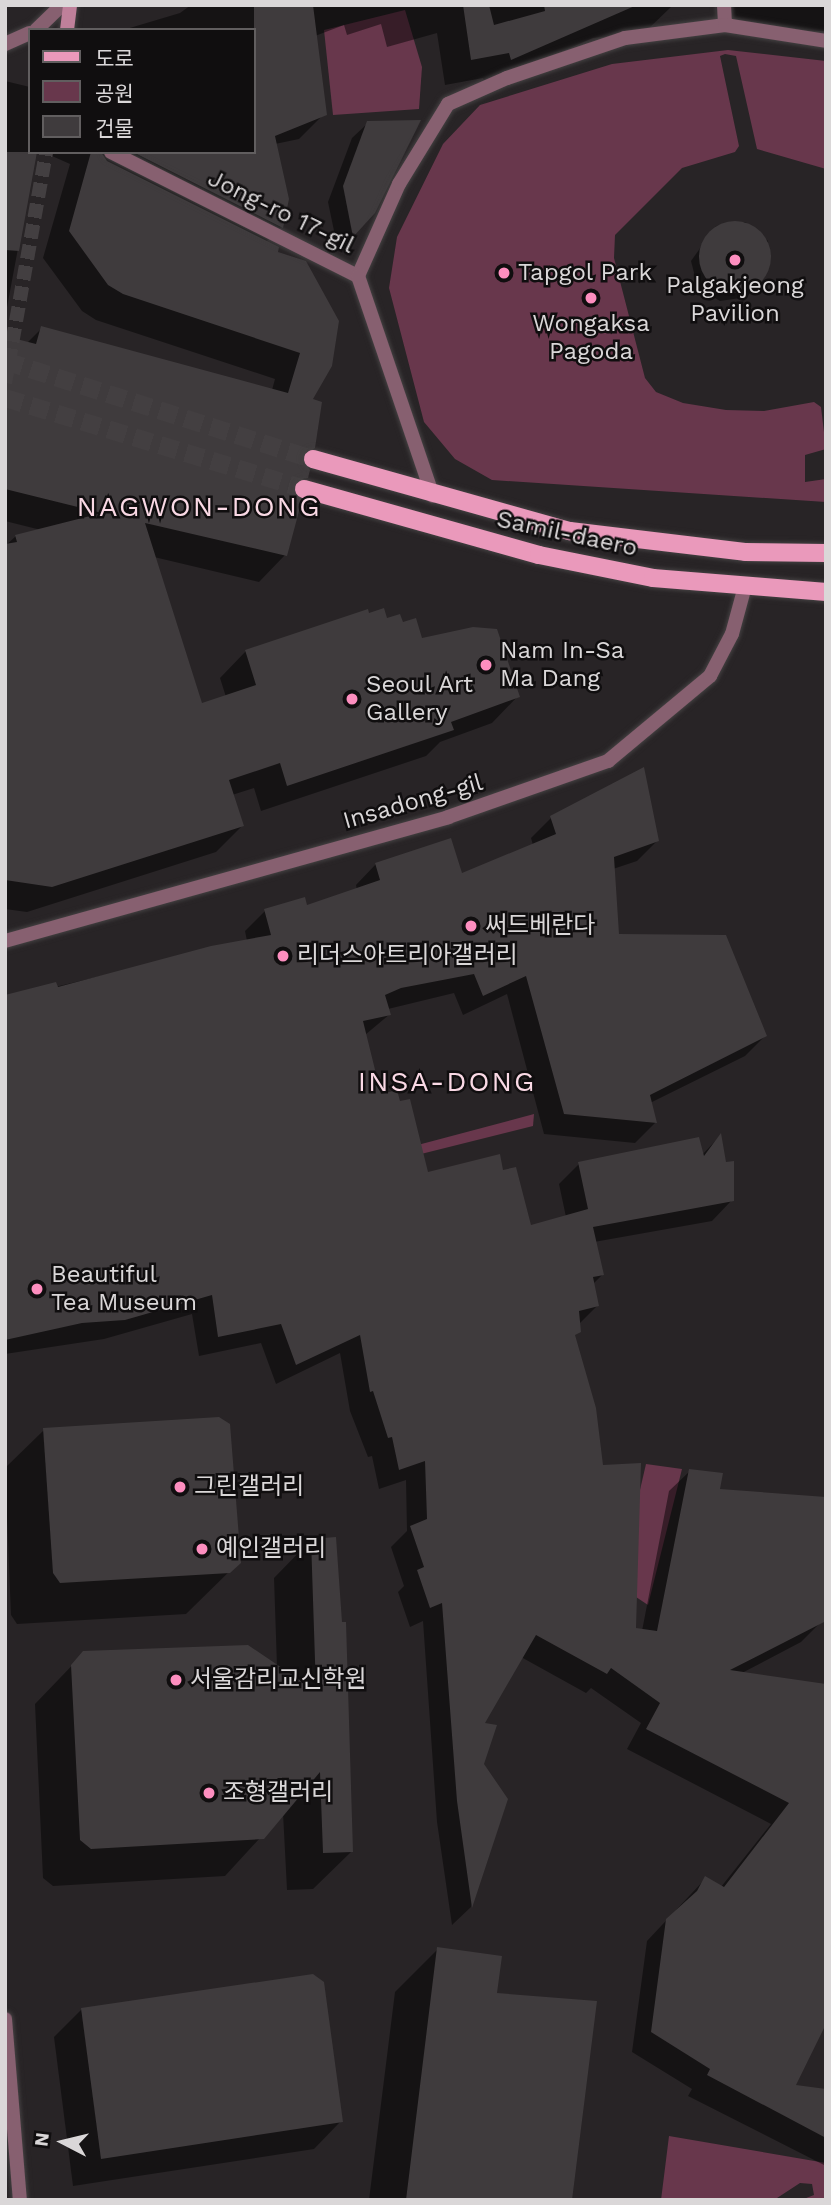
<!DOCTYPE html>
<meta charset="utf-8">
<style>
body{margin:0}
#map{position:relative;width:831px;height:2205px;overflow:hidden;background:#282426;font-family:"Work Sans","Noto Sans KR",sans-serif}
div>[style]{position:absolute}
.green>*{inset:0;background:#68374c}
.shadow>*{inset:0;background:#0007}
.building>*{inset:0;background:#3f3b3d}
.round{border-radius:50%}
.secondary-tunnel>*{height:14px;margin-top:-7px;transform-origin:0;background:repeating-linear-gradient(90deg,#433f41 0 14px,transparent 0 21px)}
.primary-tunnel>*{height:18px;margin-top:-9px;transform-origin:0;background:repeating-linear-gradient(90deg,#433f41 0 18px,transparent 0 27px)}
.roads{filter:drop-shadow(0 0 2px #444142) drop-shadow(0 0 2px #444142)}
.street>*{height:14px;margin:-7px;padding:0 7px;transform-origin:7px;border-radius:7px;background:#876070}
.secondary>*{height:14px;margin:-7px;padding:0 7px;transform-origin:7px;border-radius:7px;background:#bf809a}
.primary>*{height:18px;margin:-9px;padding:0 9px;transform-origin:9px;border-radius:9px;background:#ea99bb}
.dots>*{width:19px;height:19px;translate:-50% -50%;box-sizing:border-box;border:4px solid #100e0f;border-radius:50%}
span{translate:-50% -50%;white-space:nowrap;text-align:center;line-height:1.15;-webkit-text-stroke:5px #100e0f;paint-order:stroke}
.street-label{font-size:24px;color:#dad7d8}
.poi-label{font-size:24px;color:#dad7d8}
.left{translate:0 -50%;text-align:left}
.quarter-label{font-size:28px;color:#fad9e5;letter-spacing:2px}
.frame{position:absolute;inset:0;border:7px solid #dad7d8;pointer-events:none}
.legend{position:absolute;left:28px;top:28px;width:228px;height:126px;box-sizing:border-box;background:#100e0f;border:2px solid #615e5f;margin:0;padding:9px 12px;list-style:none;font-size:21px;color:#dad7d8}
.legend li{display:flex;align-items:center;gap:14px;height:35px}
.legend b{width:35px;border:2px solid #615e5f}
.north{position:absolute;left:28px;top:2107px;width:70px;height:70px;-webkit-text-stroke:5px #100e0f;paint-order:stroke;rotate:277deg;font-size:19px;font-weight:700;line-height:28px;text-align:center;color:#dad7d8}
.north::after{content:'';display:block;margin:auto;width:24px;height:32px;background:#dad7d8;clip-path:polygon(50% 0,100% 100%,50% 72%,0 100%)}
</style>
<div id="map">
<div class="green">
<div style="clip-path:polygon(405px 10px,422px 67px,419px 109px,333px 115px,324px 30px)"></div>
<div style="clip-path:polygon(728px 50px,826px 61px,826px 169px,757px 149px,736px 56px,725px 54px,720px 56px,739px 146px,735px 152px,682px 168px,615px 235px,614px 258px,645px 378px,656px 392px,683px 403px,726px 410px,764px 411px,814px 402px,821px 407px,826px 449px,805px 455px,805px 482px,826px 479px,826px 502px,492px 480px,455px 459px,424px 422px,389px 288px,397px 237px,443px 144px,480px 105px,612px 64px)"></div>
<div style="clip-path:polygon(534px 1114px,533px 1126px,333px 1176px,331px 1168px)"></div>
<div style="clip-path:polygon(646px 1464px,682px 1469px,648px 1605px,618px 1585px)"></div>
<div style="clip-path:polygon(669px 2136px,826px 2163px,826px 2200px,801px 2200px,814px 2195px,812px 2184px,800px 2183px,774px 2200px,661px 2200px)"></div>
</div>
<div class="shadow">
<div style="clip-path:polygon(191px 5px,671px 7px,644px 33px,593px 38px,485px 85px,483px 78px,445px 85px,437px 33px,387px 47px,381px 24px,347px 35px,344px 25px,315px 36px,325px 113px,299px 139px,275px 144px,281px 227px,266px 242px,276px 253px,305px 262px,313px 447px,301px 459px,306px 477px,293px 490px,285px 555px,259px 582px,154px 557px,201px 705px,226px 697px,220px 678px,246px 651px,368px 615px,401px 624px,421px 641px,518px 696px,492px 723px,440px 742px,426px 756px,261px 811px,254px 788px,232px 795px,242px 826px,216px 852px,27px 912px,5px 909px,5px 546px,16px 536px,41px 530px,5px 521px,5px 338px,27px 343px,42px 328px,272px 390px,275px 379px,96px 320px,82px 311px,43px 258px,70px 164px,43px 152px,254px 152px,254px 30px,123px 30px,180px 13px)"></div>
<div style="clip-path:polygon(716px 5px,826px 5px,826px 31px,734px 32px,717px 22px)"></div>
<div style="clip-path:polygon(5px 81px,30px 87px,30px 152px,36px 152px,5px 318px)"></div>
<div style="clip-path:polygon(368px 123px,374px 212px,338px 250px,328px 202px,352px 138px)"></div>
<div style="clip-path:polygon(745px 222px,768px 241px,769px 268px,747px 297px,720px 301px,698px 288px,691px 261px,716px 226px)"></div>
<div style="clip-path:polygon(551px 818px,657px 841px,637px 861px,613px 869px,617px 936px,765px 1036px,745px 1056px,650px 1103px,655px 1123px,635px 1143px,544px 1134px,507px 994px,463px 1015px,454px 993px,388px 1009px,390px 1014px,365px 1035px,380px 1096px,426px 1174px,501px 1172px,530px 1227px,566px 1217px,559px 1184px,579px 1164px,702px 1155px,720px 1136px,732px 1200px,712px 1221px,594px 1242px,602px 1275px,593px 1284px,597px 1306px,578px 1325px,573px 1337px,634px 1630px,642px 1631px,669px 1491px,690px 1471px,717px 1490px,822px 1621px,801px 1642px,740px 1674px,826px 1686px,794px 2086px,826px 2091px,826px 2166px,688px 2096px,692px 2089px,632px 2052px,647px 1941px,706px 1878px,721px 1887px,771px 1824px,627px 1749px,641px 1723px,591px 1688px,586px 1693px,521px 1657px,482px 1724px,482px 1764px,506px 1800px,471px 1907px,452px 1925px,437px 1822px,423px 1621px,410px 1627px,398px 1592px,404px 1586px,391px 1547px,407px 1531px,406px 1480px,379px 1489px,372px 1456px,368px 1457px,350px 1411px,340px 1353px,276px 1384px,261px 1343px,199px 1356px,192px 1314px,104px 1339px,5px 1354px,5px 999px,247px 941px,245px 931px,265px 911px,306px 907px,357px 890px,356px 885px,376px 864px,460px 875px,533px 845px,531px 838px)"></div>
<div style="clip-path:polygon(44px 1430px,239px 1562px,186px 1614px,17px 1624px,11px 1615px,5px 1468px)"></div>
<div style="clip-path:polygon(311px 1540px,351px 1852px,313px 1889px,287px 1890px,283px 1813px,225px 1876px,53px 1886px,43px 1878px,35px 1704px,84px 1653px,277px 1667px,274px 1578px)"></div>
<div style="clip-path:polygon(438px 1949px,495px 1994px,570px 2200px,369px 2200px,395px 1992px)"></div>
<div style="clip-path:polygon(81px 2010px,341px 2121px,314px 2149px,73px 2186px,54px 2037px)"></div>
</div>
<div class="building">
<div style="clip-path:polygon(254px 5px,313px 5px,327px 115px,275px 136px,289px 199px,283px 228px,133px 152px,254px 152px)"></div>
<div style="clip-path:polygon(463px 5px,489px 5px,494px 25px,545px 11px,544px 5px,637px 5px,511px 60px,509px 53px,471px 60px)"></div>
<div style="clip-path:polygon(421px 120px,375px 213px,353px 237px,343px 186px,367px 121px)"></div>
<div style="clip-path:polygon(5px 152px,37px 152px,19px 251px,5px 250px)"></div>
<div style="clip-path:polygon(91px 152px,101px 152px,107px 161px,279px 247px,278px 252px,306px 261px,339px 321px,332px 366px,313px 399px,322px 402px,315px 448px,302px 457px,310px 470px,308px 478px,297px 480px,293px 487px,302px 500px,287px 556px,145px 523px,202px 703px,256px 685px,245px 650px,368px 609px,369px 613px,384px 608px,387px 618px,400px 614px,403px 622px,416px 618px,422px 638px,473px 627px,497px 629px,520px 697px,451px 722px,454px 730px,287px 786px,280px 763px,229px 780px,244px 826px,52px 887px,5px 880px,5px 544px,17px 542px,15px 535px,102px 513px,5px 489px,5px 336px,36px 344px,41px 326px,288px 393px,300px 353px,123px 294px,108px 285px,69px 231px)"></div>
<div class="round" style="left:699px;top:221px;width:72px;height:72px"></div>
<div style="clip-path:polygon(644px 767px,659px 841px,614px 857px,619px 934px,726px 935px,767px 1036px,650px 1095px,657px 1123px,564px 1114px,526px 976px,483px 996px,474px 974px,401px 988px,385px 995px,391px 1015px,363px 1021px,381px 1094px,397px 1090px,400px 1101px,410px 1099px,428px 1172px,500px 1154px,503px 1170px,516px 1167px,531px 1225px,588px 1209px,578px 1162px,699px 1137px,704px 1156px,721px 1133px,726px 1162px,734px 1161px,734px 1201px,593px 1227px,604px 1275px,593px 1277px,599px 1306px,579px 1311px,581px 1332px,575px 1335px,596px 1408px,603px 1465px,641px 1463px,636px 1628px,657px 1631px,689px 1469px,723px 1473px,720px 1489px,826px 1497px,826px 1621px,730px 1670px,826px 1684px,826px 2024px,796px 2085px,826px 2089px,826px 2138px,707px 2075px,710px 2069px,651px 2032px,666px 1919px,697px 1891px,705px 1876px,724px 1887px,789px 1803px,646px 1729px,660px 1703px,611px 1668px,607px 1674px,536px 1635px,485px 1723px,497px 1725px,484px 1764px,508px 1799px,472px 1908px,457px 1801px,442px 1603px,430px 1608px,417px 1570px,424px 1567px,410px 1526px,427px 1519px,425px 1461px,399px 1470px,392px 1437px,388px 1438px,373px 1391px,370px 1392px,360px 1335px,296px 1365px,281px 1324px,218px 1337px,212px 1295px,125px 1320px,82px 1323px,5px 1340px,5px 995px,56px 982px,58px 987px,211px 946px,271px 935px,264px 909px,305px 897px,307px 905px,380px 880px,375px 863px,451px 838px,462px 873px,556px 834px,550px 816px)"></div>
<div style="clip-path:polygon(219px 1417px,230px 1424px,241px 1563px,230px 1573px,60px 1583px,53px 1573px,43px 1428px)"></div>
<div style="clip-path:polygon(336px 1537px,342px 1622px,346px 1622px,353px 1852px,323px 1853px,320px 1772px,264px 1839px,91px 1849px,80px 1840px,71px 1665px,83px 1651px,248px 1645px,316px 1691px,311px 1539px)"></div>
<div style="clip-path:polygon(437px 1947px,502px 1956px,497px 1993px,597px 2001px,572px 2200px,406px 2200px)"></div>
<div style="clip-path:polygon(313px 1974px,324px 1982px,343px 2122px,101px 2159px,81px 2008px)"></div>
</div>
<div class="secondary-tunnel">
<div style="left:5px;top:383px;width:235px;rotate:-79.9deg"></div>
</div>
<div class="primary-tunnel">
<div style="left:5px;top:361px;width:323px;rotate:17.7deg"></div>
<div style="left:5px;top:398px;width:313px;rotate:16.9deg"></div>
</div>
<div class="roads">
<div class="street">
<div style="left:724px;top:5px;width:20px;rotate:87deg"></div>
<div style="left:36px;top:30px;width:36px;rotate:-44deg"></div>
<div style="left:5px;top:44px;width:27px;rotate:-24deg"></div>
<div style="left:111px;top:152px;width:276px;rotate:26.7deg"></div>
<div style="left:358px;top:276px;width:101px;rotate:-66deg"></div>
<div style="left:399px;top:184px;width:94px;rotate:-58.5deg"></div>
<div style="left:448px;top:104px;width:64px;rotate:-23.8deg"></div>
<div style="left:507px;top:78px;width:125px;rotate:-18.7deg"></div>
<div style="left:625px;top:38px;width:101px;rotate:-7.4deg"></div>
<div style="left:725px;top:25px;width:102px;rotate:9deg"></div>
<div style="left:358px;top:276px;width:232px;rotate:71.2deg"></div>
<div style="left:5px;top:941px;width:460px;rotate:-15.6deg"></div>
<div style="left:448px;top:817px;width:170px;rotate:-19.3deg"></div>
<div style="left:608px;top:761px;width:133px;rotate:-39.8deg"></div>
<div style="left:710px;top:676px;width:47px;rotate:-62.4deg"></div>
<div style="left:732px;top:634px;width:50px;rotate:-74.8deg"></div>
<div style="left:5px;top:2019px;width:182px;rotate:85.3deg"></div>
</div>
<div class="secondary">
<div style="left:67px;top:30px;width:25px;rotate:-83deg"></div>
</div>
<div class="primary">
<div style="left:313px;top:459px;width:267px;rotate:15.7deg"></div>
<div style="left:570px;top:531px;width:176px;rotate:6.8deg"></div>
<div style="left:745px;top:552px;width:81px;rotate:0.7deg"></div>
<div style="left:304px;top:489px;width:244px;rotate:15.7deg"></div>
<div style="left:539px;top:555px;width:116px;rotate:11.4deg"></div>
<div style="left:653px;top:578px;width:174px;rotate:4.6deg"></div>
</div>
</div>
<div class="dots">
<div style="left:735px;top:260px;background:#fd8ebf"></div>
<div style="left:504px;top:273px;background:#fd8ebf"></div>
<div style="left:591px;top:298px;background:#fd8ebf"></div>
<div style="left:486px;top:665px;background:#fd8ebf"></div>
<div style="left:352px;top:699px;background:#fd8ebf"></div>
<div style="left:471px;top:926px;background:#fd8ebf"></div>
<div style="left:283px;top:956px;background:#fd8ebf"></div>
<div style="left:37px;top:1289px;background:#fd8ebf"></div>
<div style="left:180px;top:1487px;background:#fd8ebf"></div>
<div style="left:202px;top:1549px;background:#fd8ebf"></div>
<div style="left:176px;top:1680px;background:#fd8ebf"></div>
<div style="left:209px;top:1793px;background:#fd8ebf"></div>
</div>
<div class="street-label">
<span style="left:281px;top:212px;rotate:26deg">Jong-ro 17-gil</span>
<span style="left:567px;top:534px;rotate:12deg">Samil-daero</span>
<span style="left:413px;top:802px;rotate:-16deg">Insadong-gil</span>
</div>
<div class="poi-label">
<span class="left" style="left:518px;top:273px">Tapgol Park</span>
<span style="left:735px;top:300px">Palgakjeong<br>Pavilion</span>
<span style="left:591px;top:338px">Wongaksa<br>Pagoda</span>
<span class="left" style="left:500px;top:665px">Nam In-Sa<br>Ma Dang</span>
<span class="left" style="left:366px;top:699px">Seoul Art<br>Gallery</span>
<span class="left" style="left:485px;top:926px">써드베란다</span>
<span class="left" style="left:297px;top:956px">리더스아트리아갤러리</span>
<span class="left" style="left:51px;top:1289px">Beautiful<br>Tea Museum</span>
<span class="left" style="left:194px;top:1487px">그린갤러리</span>
<span class="left" style="left:216px;top:1549px">예인갤러리</span>
<span class="left" style="left:190px;top:1680px">서울감리교신학원</span>
<span class="left" style="left:223px;top:1793px">조형갤러리</span>
</div>
<div class="quarter-label">
<span style="left:199px;top:507px">NAGWON-DONG</span>
<span style="left:447px;top:1082px">INSA-DONG</span>
</div>
<div class="frame"></div>
<ul class="legend">
<li><b style="height:9px;background:#ea99bb"></b>도로</li>
<li><b style="height:19px;background:#68374c"></b>공원</li>
<li><b style="height:19px;background:#3f3b3d"></b>건물</li>
</ul>
<div class="north">N</div>
</div>
